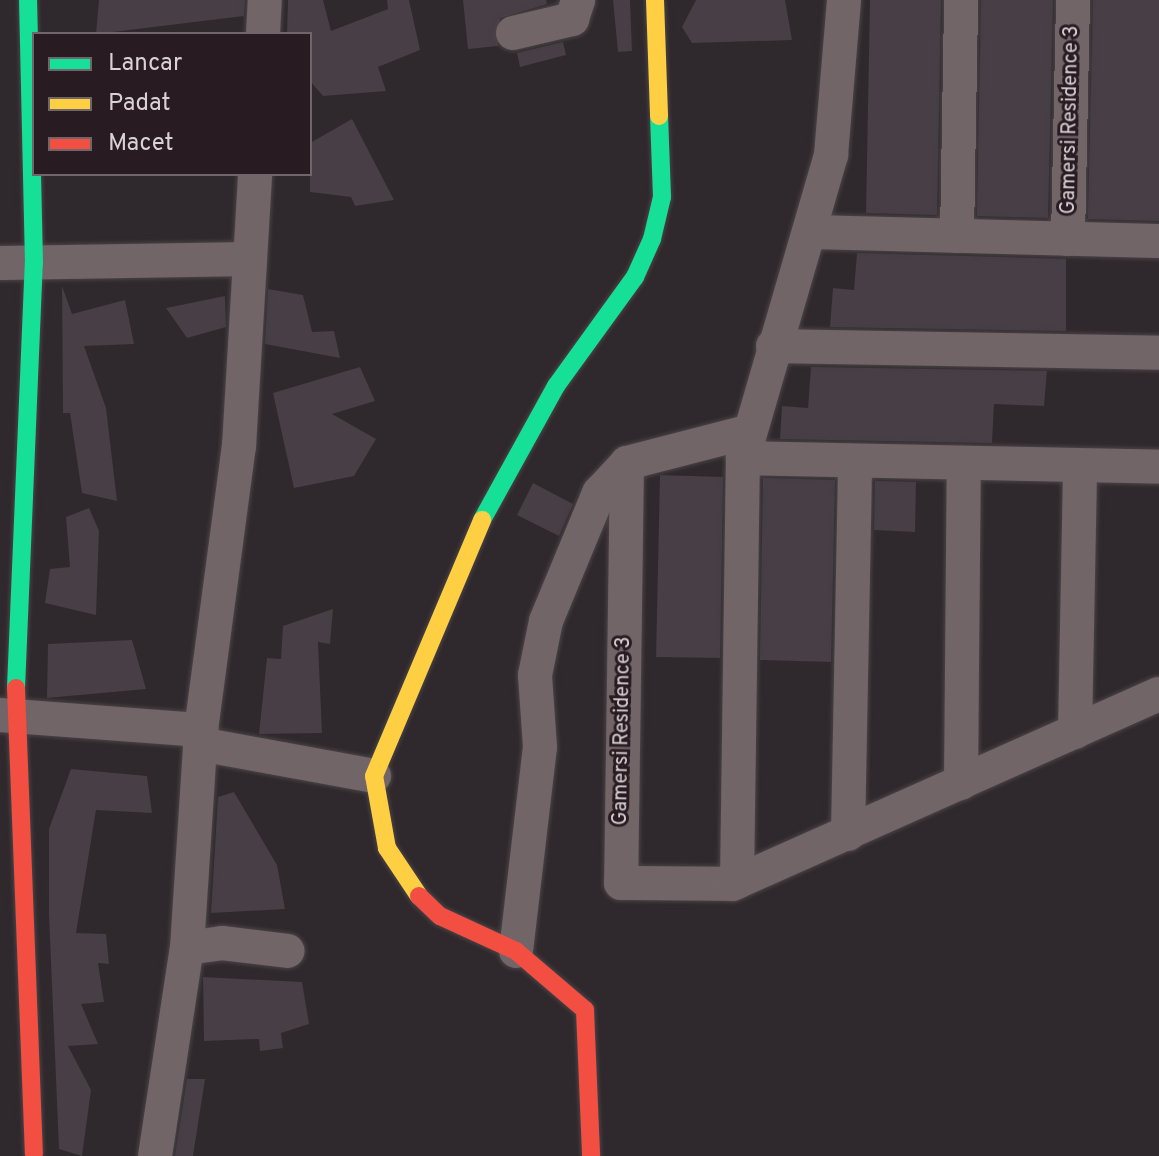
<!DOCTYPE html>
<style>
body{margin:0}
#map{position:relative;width:1159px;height:1156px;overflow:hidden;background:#2f282c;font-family:Overpass,sans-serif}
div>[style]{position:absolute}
.building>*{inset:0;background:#473e46}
.roads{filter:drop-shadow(0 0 2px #4a4447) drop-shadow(0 0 2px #4a4447)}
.street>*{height:34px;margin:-17px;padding:0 17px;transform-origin:17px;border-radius:17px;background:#726568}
.fast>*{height:18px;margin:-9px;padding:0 9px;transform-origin:9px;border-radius:9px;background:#16e098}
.slow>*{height:18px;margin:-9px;padding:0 9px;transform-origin:9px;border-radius:9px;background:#ffcf43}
.jam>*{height:18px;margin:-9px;padding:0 9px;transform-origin:9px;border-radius:9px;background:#f24e42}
span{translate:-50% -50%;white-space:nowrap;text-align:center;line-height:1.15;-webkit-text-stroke:6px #281c22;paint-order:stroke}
.street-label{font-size:20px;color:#dad2d6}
.legend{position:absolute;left:32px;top:32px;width:280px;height:144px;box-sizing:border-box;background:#281c22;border:2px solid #6f656a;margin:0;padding:10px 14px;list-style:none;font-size:24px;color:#dad2d6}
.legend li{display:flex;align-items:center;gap:16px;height:40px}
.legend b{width:40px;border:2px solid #6f656a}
</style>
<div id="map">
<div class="building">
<div style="clip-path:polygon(99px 0,245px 0,244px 16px,96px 34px)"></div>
<div style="clip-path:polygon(288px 0,323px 0,331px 31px,388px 9px,387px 0,409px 0,420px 50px,378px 67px,386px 91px,323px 96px,310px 81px,310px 34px,287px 34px)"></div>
<div style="clip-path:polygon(463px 0,546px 0,547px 4px,500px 18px,498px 46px,468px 49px)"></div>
<div style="clip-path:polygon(613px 0,630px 0,632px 51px,618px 52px)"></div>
<div style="clip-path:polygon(696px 0,785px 0,792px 40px,692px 43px,682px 27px)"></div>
<div style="clip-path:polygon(870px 0,941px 0,937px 215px,866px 213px)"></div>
<div style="clip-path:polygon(981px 0,1053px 0,1048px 218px,977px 216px)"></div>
<div style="clip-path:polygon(1093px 0,1159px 0,1159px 221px,1088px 219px)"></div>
<div style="clip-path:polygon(563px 42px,566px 55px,520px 67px,517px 53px)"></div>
<div style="clip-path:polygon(352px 119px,394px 200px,355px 206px,351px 197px,310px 192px,310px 143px)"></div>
<div style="clip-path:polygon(857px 253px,1066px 259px,1066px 331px,830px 327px,833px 288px,854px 290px)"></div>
<div style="clip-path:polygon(62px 286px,72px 314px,125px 300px,134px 344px,84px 346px,106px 408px,117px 501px,82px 493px,70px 413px,63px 413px)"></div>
<div style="clip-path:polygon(268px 289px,303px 295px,312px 332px,334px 331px,340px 358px,265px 344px)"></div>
<div style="clip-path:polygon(225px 296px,226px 327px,187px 338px,166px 308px)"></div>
<div style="clip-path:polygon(360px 367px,375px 401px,332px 414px,376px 439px,354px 476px,294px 488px,273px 393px)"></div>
<div style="clip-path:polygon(811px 367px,1047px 371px,1044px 406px,994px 404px,992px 443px,780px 439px,782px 406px,808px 408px)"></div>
<div style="clip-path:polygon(660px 475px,723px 477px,720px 658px,656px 657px)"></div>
<div style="clip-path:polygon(763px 478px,835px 480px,831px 662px,760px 660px)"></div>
<div style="clip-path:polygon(875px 481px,916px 482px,915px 532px,874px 530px)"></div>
<div style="clip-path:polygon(533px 483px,573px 504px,559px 536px,517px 515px)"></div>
<div style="clip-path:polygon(89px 508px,99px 531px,96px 615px,45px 603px,50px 569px,70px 567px,66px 517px)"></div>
<div style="clip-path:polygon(333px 609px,330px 644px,318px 642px,322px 733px,259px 734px,267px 658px,281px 659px,283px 626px)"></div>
<div style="clip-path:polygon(132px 640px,146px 689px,47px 698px,48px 644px)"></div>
<div style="clip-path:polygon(71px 769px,147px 776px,152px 813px,96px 810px,76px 933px,106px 934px,109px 964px,98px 963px,104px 1002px,81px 1004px,98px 1044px,68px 1046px,91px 1090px,82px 1156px,59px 1149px,49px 915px,49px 829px)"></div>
<div style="clip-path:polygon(234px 792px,277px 865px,285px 909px,211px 913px,218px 797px)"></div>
<div style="clip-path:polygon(203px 977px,302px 982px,309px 1024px,281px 1033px,283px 1048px,260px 1051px,259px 1039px,204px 1041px)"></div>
<div style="clip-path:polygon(187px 1079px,205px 1079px,193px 1156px,175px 1156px)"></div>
</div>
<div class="roads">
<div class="street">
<div style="left:513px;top:33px;width:61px;rotate:-13.3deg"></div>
<div style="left:572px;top:19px;width:20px;rotate:-72deg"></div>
<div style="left:263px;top:34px;width:34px;rotate:-87deg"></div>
<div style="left:810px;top:232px;width:349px;rotate:1.5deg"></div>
<div style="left:957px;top:236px;width:236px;rotate:-89deg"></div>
<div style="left:1068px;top:239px;width:239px;rotate:-88.8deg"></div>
<div style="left:0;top:263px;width:250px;rotate:-0.9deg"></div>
<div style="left:773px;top:346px;width:386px;rotate:1deg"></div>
<div style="left:743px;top:458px;width:416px;rotate:1.2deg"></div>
<div style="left:627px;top:463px;width:420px;rotate:90.8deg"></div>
<div style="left:621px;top:883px;width:111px;rotate:0.5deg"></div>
<div style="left:732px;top:884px;width:467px;rotate:-24deg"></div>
<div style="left:0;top:715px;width:202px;rotate:4.3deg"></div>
<div style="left:1075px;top:732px;width:266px;rotate:-88.9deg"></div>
<div style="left:200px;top:744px;width:177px;rotate:10.4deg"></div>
<div style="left:961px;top:783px;width:320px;rotate:-89.5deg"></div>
<div style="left:848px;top:834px;width:373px;rotate:-88.9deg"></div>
<div style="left:737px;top:882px;width:424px;rotate:-89.2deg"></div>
<div style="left:743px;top:458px;width:316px;rotate:-73.8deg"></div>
<div style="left:831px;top:155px;width:156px;rotate:-85.2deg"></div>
<div style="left:187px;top:948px;width:35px;rotate:-8deg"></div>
<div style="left:222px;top:943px;width:66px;rotate:6.9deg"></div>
<div style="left:516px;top:951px;width:205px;rotate:-83.3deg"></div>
<div style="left:540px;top:747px;width:72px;rotate:-94deg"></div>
<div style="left:535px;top:675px;width:55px;rotate:-78.5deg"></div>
<div style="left:546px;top:621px;width:139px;rotate:-67.5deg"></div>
<div style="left:599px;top:493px;width:41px;rotate:-47deg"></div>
<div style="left:627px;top:463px;width:124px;rotate:-14.5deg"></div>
<div style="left:155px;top:1156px;width:210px;rotate:-81.3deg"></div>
<div style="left:187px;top:948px;width:218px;rotate:-86.3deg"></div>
<div style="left:201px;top:730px;width:287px;rotate:-82.4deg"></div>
<div style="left:239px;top:446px;width:272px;rotate:-86.6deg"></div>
</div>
<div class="fast">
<div style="left:482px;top:520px;width:153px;rotate:-61.1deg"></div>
<div style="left:556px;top:386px;width:135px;rotate:-54.1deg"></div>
<div style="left:635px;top:277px;width:42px;rotate:-65.9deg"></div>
<div style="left:652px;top:239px;width:43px;rotate:-76.6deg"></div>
<div style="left:662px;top:197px;width:81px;rotate:-92.1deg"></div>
<div style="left:16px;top:688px;width:425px;rotate:-87.6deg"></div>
<div style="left:34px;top:263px;width:263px;rotate:-91.3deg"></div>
</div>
<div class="slow">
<div style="left:655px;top:0;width:116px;rotate:88deg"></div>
<div style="left:419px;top:896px;width:58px;rotate:-123.7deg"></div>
<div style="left:387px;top:848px;width:73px;rotate:-100.2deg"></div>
<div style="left:374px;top:776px;width:278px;rotate:-67.1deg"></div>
</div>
<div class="jam">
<div style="left:16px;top:688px;width:466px;rotate:87.8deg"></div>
<div style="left:419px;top:896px;width:29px;rotate:44deg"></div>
<div style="left:440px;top:916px;width:84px;rotate:24.7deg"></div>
<div style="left:516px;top:951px;width:91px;rotate:40.5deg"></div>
<div style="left:585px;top:1010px;width:146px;rotate:87.6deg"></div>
</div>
</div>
<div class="street-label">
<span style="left:1071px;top:120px;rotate:-89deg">Gamersi Residence 3</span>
<span style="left:623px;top:731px;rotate:-89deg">Gamersi Residence 3</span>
</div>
<ul class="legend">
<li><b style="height:10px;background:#16e098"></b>Lancar</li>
<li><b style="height:10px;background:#ffcf43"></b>Padat</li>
<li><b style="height:10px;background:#f24e42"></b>Macet</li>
</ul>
</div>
